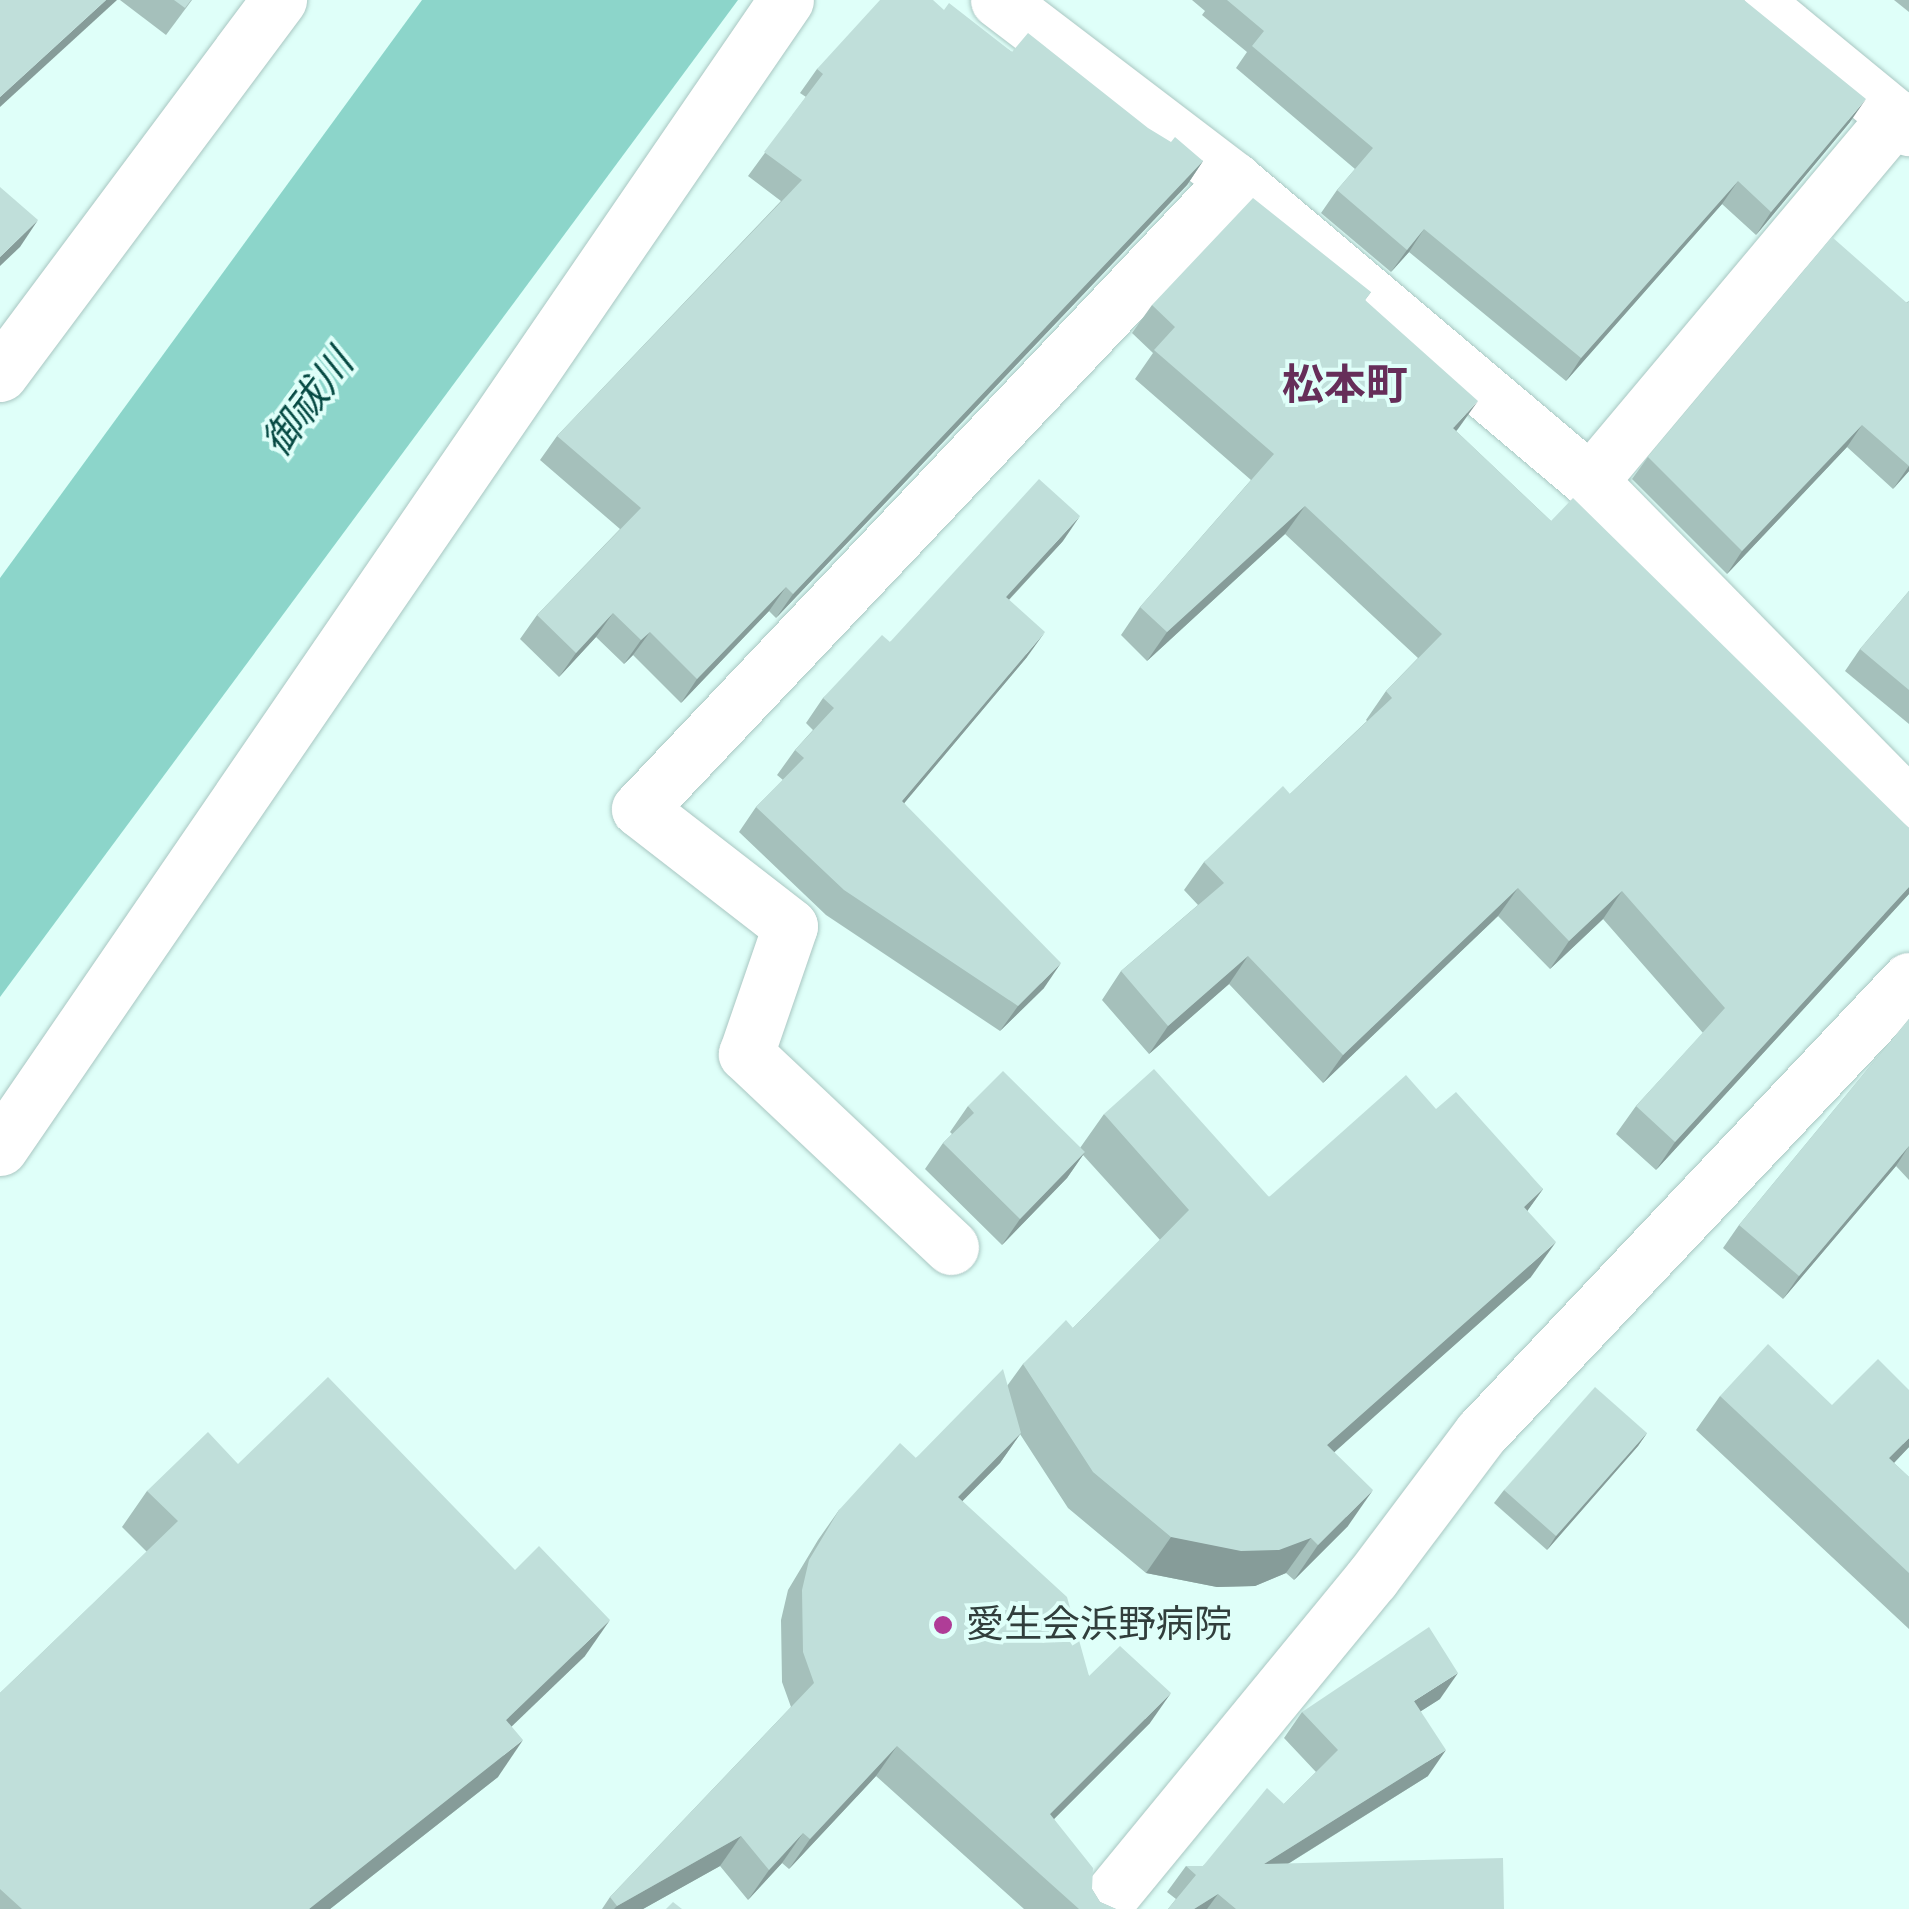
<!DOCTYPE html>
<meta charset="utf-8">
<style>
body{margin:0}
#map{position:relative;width:1909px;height:1909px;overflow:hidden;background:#dffff9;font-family:"Space Grotesk","Noto Sans JP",sans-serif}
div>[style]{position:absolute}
.water>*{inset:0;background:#8cd5ca}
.roads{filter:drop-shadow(0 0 2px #a9c7c2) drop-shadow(0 0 2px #a9c7c2)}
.minor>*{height:55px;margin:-27.5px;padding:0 27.5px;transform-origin:27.5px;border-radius:27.5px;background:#fff}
.wall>*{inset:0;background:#a5c0bb}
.shaded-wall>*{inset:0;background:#869c99}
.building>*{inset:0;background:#c0dfda}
.dots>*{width:28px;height:28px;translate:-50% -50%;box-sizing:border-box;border:5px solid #dffff9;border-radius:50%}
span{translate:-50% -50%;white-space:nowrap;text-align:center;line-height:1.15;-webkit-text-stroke:8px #dffff9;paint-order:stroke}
.poi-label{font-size:38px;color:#313e3c}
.left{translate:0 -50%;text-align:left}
.water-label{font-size:40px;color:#064a43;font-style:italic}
.quarter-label{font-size:42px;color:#662e59;font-weight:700}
</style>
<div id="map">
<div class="water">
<div style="clip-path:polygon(422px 0,738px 0,0 997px,0 578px)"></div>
</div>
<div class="roads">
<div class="minor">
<div style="left:998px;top:0;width:297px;rotate:37.3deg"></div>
<div style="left:1234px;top:180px;width:466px;rotate:40.2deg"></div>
<div style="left:1590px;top:481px;width:455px;rotate:45.5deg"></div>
<div style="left:1753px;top:0;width:202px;rotate:39.4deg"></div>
<div style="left:0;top:374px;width:467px;rotate:-53.3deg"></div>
<div style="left:1590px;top:481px;width:476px;rotate:-50deg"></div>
<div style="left:0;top:1148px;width:1391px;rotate:-55.6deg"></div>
<div style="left:951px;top:1247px;width:282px;rotate:-136.7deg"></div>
<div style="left:746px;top:1054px;width:135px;rotate:-71deg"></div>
<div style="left:790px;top:926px;width:191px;rotate:-142.2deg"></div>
<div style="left:639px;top:809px;width:866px;rotate:-46.59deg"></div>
<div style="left:1100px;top:1909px;width:428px;rotate:-50.6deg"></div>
<div style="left:1372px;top:1578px;width:181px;rotate:-53.1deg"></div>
<div style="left:1481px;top:1433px;width:623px;rotate:-46.63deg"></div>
</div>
</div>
<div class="wall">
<div style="clip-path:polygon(120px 0,192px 0,166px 35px)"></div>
<div style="clip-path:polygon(1192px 0,1744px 0,1850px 122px,1756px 235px,1722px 204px,1566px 381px,1409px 252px,1391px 272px,1321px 213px,1337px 190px,1355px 169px,1236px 68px,1247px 52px,1202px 15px,1205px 11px)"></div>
<div style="clip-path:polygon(1894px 0,1909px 0,1909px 12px)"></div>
<div style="clip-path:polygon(944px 10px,1012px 52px,1203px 161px,1187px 185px,776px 618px,769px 611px,681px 703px,633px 655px,624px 664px,596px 637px,559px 677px,520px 639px,537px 615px,620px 529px,540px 460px,557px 436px,781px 201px,748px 176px,806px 97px,800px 93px,817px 69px)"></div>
<div style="clip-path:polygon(1371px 292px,1365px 300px,1456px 431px,1551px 521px,1909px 828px,1909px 894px,1656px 1170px,1616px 1134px,1636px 1106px,1703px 1033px,1603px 919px,1550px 969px,1498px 916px,1323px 1083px,1229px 984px,1149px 1054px,1102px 1000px,1121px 971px,1198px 905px,1184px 890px,1204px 862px,1290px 794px,1367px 721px,1366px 720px,1386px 691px,1418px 658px,1285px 534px,1147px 661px,1121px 635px,1140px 607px,1251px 480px,1135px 379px,1153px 353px,1132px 333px,1152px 305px)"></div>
<div style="clip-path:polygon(1909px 301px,1909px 471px,1893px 489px,1847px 447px,1727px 574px,1632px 479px,1648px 457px)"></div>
<div style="clip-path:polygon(1063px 541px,1009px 600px,1027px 657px,904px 803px,1044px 988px,1000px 1031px,826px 915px,739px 832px,756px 807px,783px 780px,777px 775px,795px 750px,813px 730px,806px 723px,823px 698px,890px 642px)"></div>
<div style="clip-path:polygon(1909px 591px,1909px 724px,1845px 671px,1860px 649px)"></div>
<div style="clip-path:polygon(1909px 1019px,1909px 1180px,1896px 1166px,1783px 1299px,1723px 1248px,1739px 1225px)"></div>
<div style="clip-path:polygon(968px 1106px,1080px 1148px,1104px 1114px,1269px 1197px,1436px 1109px,1543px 1189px,1527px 1211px,1531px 1277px,1334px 1452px,1348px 1526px,1294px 1580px,1286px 1573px,1255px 1586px,1217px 1587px,1146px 1573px,1068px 1508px,1020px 1434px,1000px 1463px,962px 1501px,1089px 1676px,1150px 1723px,1054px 1819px,1092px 1889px,1100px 1902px,1116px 1909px,1024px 1909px,876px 1776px,789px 1869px,782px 1863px,748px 1900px,720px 1866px,643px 1909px,602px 1909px,610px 1897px,791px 1707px,782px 1682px,781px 1620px,788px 1590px,818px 1540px,839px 1510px,916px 1458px,1007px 1386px,1023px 1364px,1073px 1328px,1160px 1240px,1083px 1155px,1067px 1178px,1002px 1245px,925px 1169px,943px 1143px,952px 1134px,950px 1132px)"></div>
<div style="clip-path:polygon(1720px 1396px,1832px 1405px,1909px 1447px,1894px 1463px,1909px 1477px,1909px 1629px,1696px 1430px)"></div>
<div style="clip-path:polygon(1647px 1433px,1638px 1446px,1547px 1550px,1494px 1503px,1504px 1490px)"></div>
<div style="clip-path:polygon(238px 1464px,585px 1656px,511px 1726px,498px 1777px,330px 1909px,0 1909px,0 1693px,147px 1552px,122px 1527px,147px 1491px)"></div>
<div style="clip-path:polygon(1440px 1699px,1421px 1711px,1428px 1776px,1288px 1864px,1504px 1909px,1168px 1909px,1176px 1899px,1167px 1892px,1186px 1866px,1203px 1866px,1284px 1804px,1316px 1772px,1284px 1738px,1302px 1712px)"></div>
</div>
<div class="shaded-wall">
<div style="clip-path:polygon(106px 0,117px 0,0 107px,0 97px)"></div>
<div style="clip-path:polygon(1866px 99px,1850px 122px,1756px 235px,1771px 212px)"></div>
<div style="clip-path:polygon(1203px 161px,1187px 185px,776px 618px,793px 594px)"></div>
<div style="clip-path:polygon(1738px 181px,1722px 204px,1566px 381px,1581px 358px)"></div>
<div style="clip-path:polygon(38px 220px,20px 247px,0 266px,0 257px)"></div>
<div style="clip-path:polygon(1424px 229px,1409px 252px,1391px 272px,1407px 250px)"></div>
<div style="clip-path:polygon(1478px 401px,1458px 429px,1433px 457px,1453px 428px)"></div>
<div style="clip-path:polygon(1862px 425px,1847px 447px,1727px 574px,1742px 551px)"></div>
<div style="clip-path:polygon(1909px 466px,1909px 471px,1893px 489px)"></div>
<div style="clip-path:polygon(1305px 506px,1285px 534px,1147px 661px,1167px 632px)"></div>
<div style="clip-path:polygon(1080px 516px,1063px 541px,988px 622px,1006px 597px)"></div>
<div style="clip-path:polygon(786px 587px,769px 611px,681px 703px,697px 679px)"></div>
<div style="clip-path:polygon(613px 613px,596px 637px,559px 677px,576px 653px)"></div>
<div style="clip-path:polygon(650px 632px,633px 655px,624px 664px,641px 640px)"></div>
<div style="clip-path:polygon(1045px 632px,1027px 657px,885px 826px,902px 801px)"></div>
<div style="clip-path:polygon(1909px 887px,1909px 894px,1656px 1170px,1675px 1142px)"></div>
<div style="clip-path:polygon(1518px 888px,1498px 916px,1323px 1083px,1343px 1055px)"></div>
<div style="clip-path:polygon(1622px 891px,1603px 919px,1550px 969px,1569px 941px)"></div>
<div style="clip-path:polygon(1248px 956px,1229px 984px,1149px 1054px,1168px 1026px)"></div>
<div style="clip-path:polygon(1061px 963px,1044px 988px,1000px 1031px,1018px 1006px)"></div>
<div style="clip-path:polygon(1909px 1146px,1896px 1166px,1783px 1299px,1799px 1276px)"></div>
<div style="clip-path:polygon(1085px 1152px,1067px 1178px,1002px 1245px,1020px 1219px)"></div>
<div style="clip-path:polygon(1543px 1189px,1518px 1224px,1524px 1207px)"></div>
<div style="clip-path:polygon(1556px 1242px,1531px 1277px,1302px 1481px,1327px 1445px)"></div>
<div style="clip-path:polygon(1021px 1433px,1000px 1463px,937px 1527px,958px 1497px)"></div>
<div style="clip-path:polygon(1647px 1433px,1638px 1446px,1547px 1550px,1556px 1536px)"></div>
<div style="clip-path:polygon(1909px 1438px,1909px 1447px,1866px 1492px,1889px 1458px)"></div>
<div style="clip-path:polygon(1373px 1490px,1348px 1526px,1294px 1580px,1318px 1545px)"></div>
<div style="clip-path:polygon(1171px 1537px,1311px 1538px,1286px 1573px,1255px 1586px,1217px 1587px,1146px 1573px)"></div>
<div style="clip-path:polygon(610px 1620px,585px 1656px,481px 1756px,506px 1720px)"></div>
<div style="clip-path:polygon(1458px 1673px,1440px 1699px,1396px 1727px,1414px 1701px)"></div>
<div style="clip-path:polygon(1171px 1693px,1150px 1723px,1029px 1844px,1050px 1814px)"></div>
<div style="clip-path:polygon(523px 1740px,498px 1777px,330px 1909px,309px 1909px)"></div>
<div style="clip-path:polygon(897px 1746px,876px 1776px,789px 1869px,810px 1839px)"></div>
<div style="clip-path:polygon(1446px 1750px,1428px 1776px,1246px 1890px,1264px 1864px)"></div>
<div style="clip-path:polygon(803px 1833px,782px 1863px,748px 1900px,769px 1870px)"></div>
<div style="clip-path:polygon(741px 1836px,720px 1866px,643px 1909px,614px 1909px,617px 1906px)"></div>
<div style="clip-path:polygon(1218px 1894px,1207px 1909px,1194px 1909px)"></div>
</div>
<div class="building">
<div style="clip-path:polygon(0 0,106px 0,0 97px)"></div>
<div style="clip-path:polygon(174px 0,191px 0,185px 8px)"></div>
<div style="clip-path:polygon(880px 0,933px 0,944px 10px,949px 3px,1012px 52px,1028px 33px,1148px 128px,1171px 142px,1175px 137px,1203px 161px,793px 594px,786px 587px,697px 679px,650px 632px,641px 640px,613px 613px,576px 653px,537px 615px,641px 508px,557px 436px,802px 180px,764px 152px,823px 74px,817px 69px)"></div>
<div style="clip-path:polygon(1227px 0,1744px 0,1866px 99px,1771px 212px,1738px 181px,1581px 358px,1424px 229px,1407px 250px,1337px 190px,1373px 148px,1252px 46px,1264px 31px)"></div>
<div style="clip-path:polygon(0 187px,38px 220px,0 257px)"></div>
<div style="clip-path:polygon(1253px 198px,1371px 292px,1365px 300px,1478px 401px,1453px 428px,1551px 521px,1573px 498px,1909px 828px,1909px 887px,1675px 1142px,1636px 1106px,1725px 1008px,1622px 891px,1569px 941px,1518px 888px,1343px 1055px,1248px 956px,1168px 1026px,1121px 971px,1224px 883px,1204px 862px,1283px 786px,1290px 794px,1392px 698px,1386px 691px,1442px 634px,1305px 506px,1167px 632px,1140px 607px,1274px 454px,1154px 350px,1175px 327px,1152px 305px)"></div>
<div style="clip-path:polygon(1832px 237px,1907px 303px,1909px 301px,1909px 466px,1862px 425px,1742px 551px,1648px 457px)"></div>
<div style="clip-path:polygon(1039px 479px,1080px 516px,1006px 597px,1045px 632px,902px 801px,1061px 963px,1018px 1006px,844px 890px,756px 807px,804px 758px,795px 750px,834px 708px,823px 698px,882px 635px,890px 642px)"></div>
<div style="clip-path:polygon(1909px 591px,1909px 690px,1860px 649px)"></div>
<div style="clip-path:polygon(1909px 1019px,1909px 1146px,1799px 1276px,1739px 1225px)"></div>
<div style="clip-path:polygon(1154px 1069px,1269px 1197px,1406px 1075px,1436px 1109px,1456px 1092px,1543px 1189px,1524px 1207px,1556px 1242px,1327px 1445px,1373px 1490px,1318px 1545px,1311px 1538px,1279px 1550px,1241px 1551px,1171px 1537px,1093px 1472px,1023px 1364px,1066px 1320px,1073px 1328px,1189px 1210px,1104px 1114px)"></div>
<div style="clip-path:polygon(1003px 1071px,1085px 1152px,1020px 1219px,943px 1143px,974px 1113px,968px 1106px)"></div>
<div style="clip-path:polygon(1768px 1344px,1832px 1405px,1878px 1359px,1909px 1390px,1909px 1438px,1889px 1458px,1909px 1477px,1909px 1573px,1720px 1396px)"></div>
<div style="clip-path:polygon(1003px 1369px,1021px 1433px,958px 1497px,1067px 1597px,1089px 1676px,1120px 1646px,1171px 1693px,1050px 1814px,1093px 1868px,1092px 1889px,1100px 1902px,1116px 1909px,1079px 1909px,897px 1746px,810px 1839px,803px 1833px,769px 1870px,741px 1836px,617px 1906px,610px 1897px,814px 1683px,803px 1652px,802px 1590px,809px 1560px,839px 1510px,900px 1443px,916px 1458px)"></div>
<div style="clip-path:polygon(328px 1377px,515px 1570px,539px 1546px,610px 1620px,506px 1720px,523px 1740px,309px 1909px,22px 1909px,0 1889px,0 1693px,178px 1521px,147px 1491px,208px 1432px,238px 1464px)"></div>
<div style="clip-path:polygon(1595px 1387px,1647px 1433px,1556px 1536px,1504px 1490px)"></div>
<div style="clip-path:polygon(1429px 1627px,1458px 1673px,1414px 1701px,1446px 1750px,1264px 1864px,1503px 1858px,1504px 1909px,1236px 1909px,1218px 1894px,1194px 1909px,1168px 1909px,1196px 1875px,1186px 1866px,1203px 1866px,1267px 1788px,1284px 1804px,1338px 1750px,1302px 1712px)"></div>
<div style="clip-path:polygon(673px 1902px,682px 1909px,666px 1909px)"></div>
</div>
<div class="dots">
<div style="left:943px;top:1625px;background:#af3d97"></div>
</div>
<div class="poi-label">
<span class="left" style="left:966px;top:1625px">愛生会浜野病院</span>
</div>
<div class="water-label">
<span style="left:308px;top:403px;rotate:-53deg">御祓川</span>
</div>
<div class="quarter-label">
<span style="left:1345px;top:385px">松本町</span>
</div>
</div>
